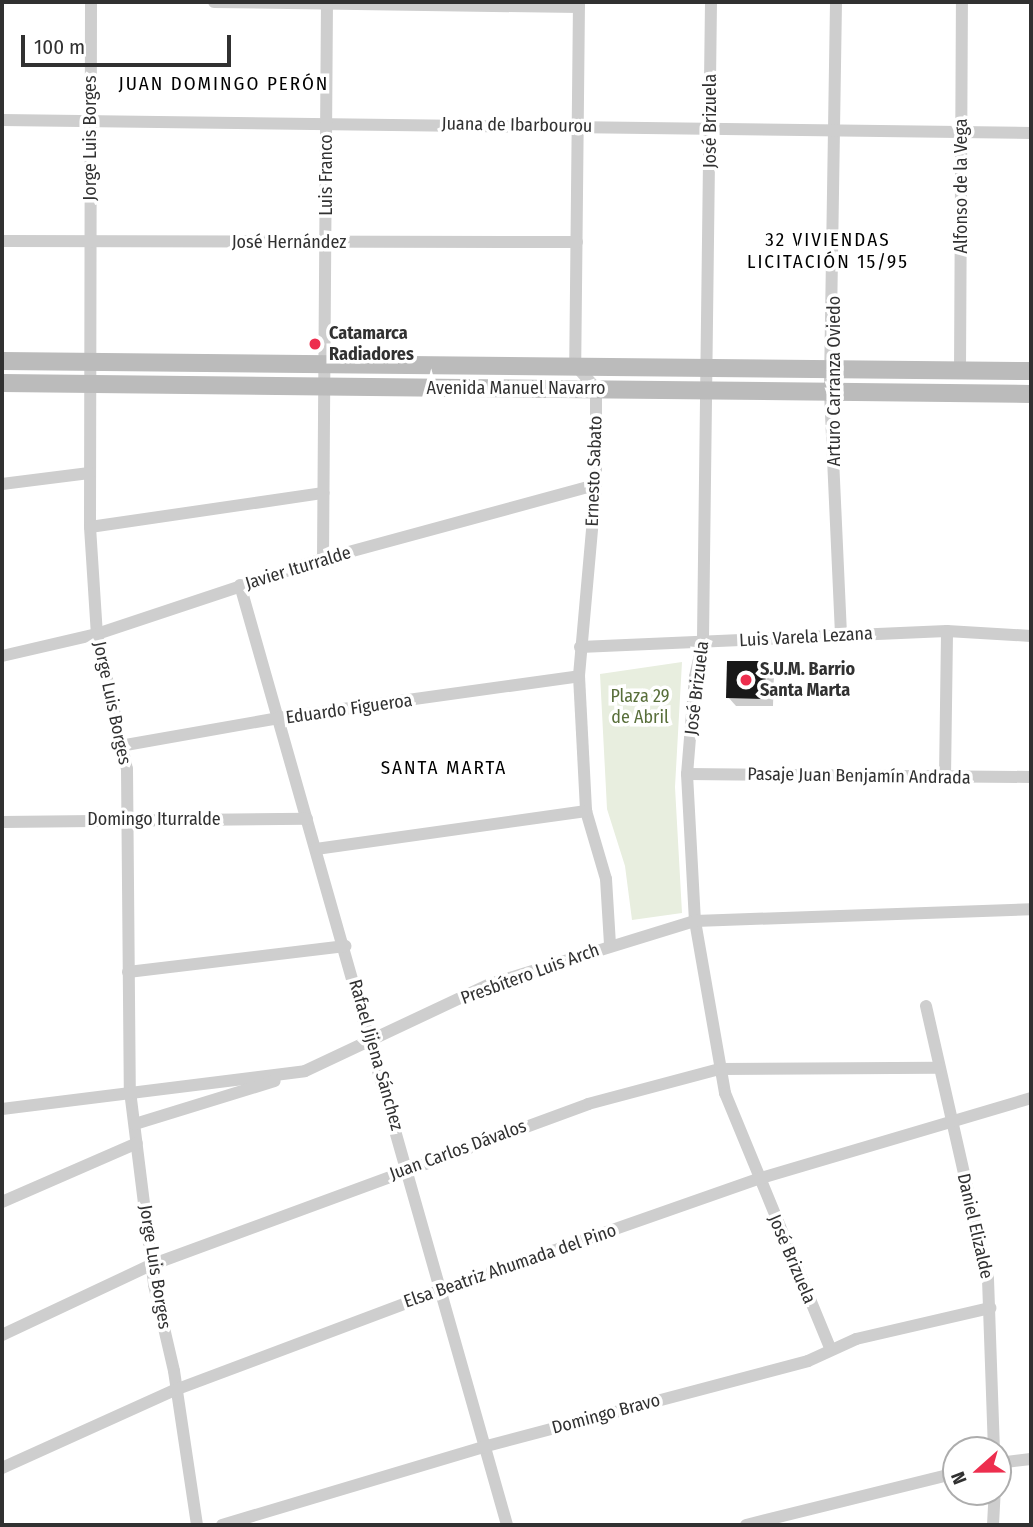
<!DOCTYPE html>
<meta charset="utf-8">
<style>
body{margin:0}
#map{position:relative;width:1033px;height:1527px;overflow:hidden;background:#fff;font-family:"Fira Sans Condensed",sans-serif}
div>[style]{position:absolute}
.green>*{inset:0;background:#e8eedf}
.shadow>*{inset:0;background:#0003}
.building>*{inset:0;background:#181818}
.minor>*{height:12px;margin:-6px;padding:0 6px;transform-origin:6px;border-radius:6px;background:#cecece}
.secondary>*{height:18px;margin:-9px;padding:0 9px;transform-origin:9px;border-radius:9px;background:#bbb}
.dots>*{width:19px;height:19px;translate:-50% -50%;box-sizing:border-box;border:4px solid #fff;border-radius:50%}
span{translate:-50% -50%;white-space:nowrap;text-align:center;line-height:1.15;-webkit-text-stroke:7px #fff;paint-order:stroke}
.street-label{font-size:18px;color:#313131}
.poi-label{font-size:18px;color:#313131;font-weight:700}
.left{translate:0 -50%;text-align:left}
.park-label{font-size:18px;color:#596f3b}
.neighbourhood-label{font-size:19px;color:#000;letter-spacing:2px}
.frame{position:absolute;inset:0;border:4px solid #313131;pointer-events:none}
.north{position:absolute;left:942px;top:1436px;width:70px;height:70px;box-sizing:border-box;background:#fff;border:2px solid #adadad;border-radius:50%;rotate:249deg;font-size:19px;font-weight:700;line-height:28px;text-align:center;color:#313131}
.north::after{content:'';display:block;margin:auto;width:24px;height:32px;background:#ed2e4e;clip-path:polygon(50% 0,100% 100%,50% 72%,0 100%)}
.scale{position:absolute;left:21px;top:35px;width:210px;height:32px;box-sizing:border-box;border:4px solid #313131;border-top:0;padding-left:9px;font-size:21px;line-height:24px;white-space:nowrap;color:#313131;-webkit-text-stroke:5px #fff;paint-order:stroke}
</style>
<div id="map">
<div class="green">
<div style="clip-path:polygon(682px 662px,675px 787px,682px 913px,632px 920px,625px 866px,607px 809px,600px 674px)"></div>
</div>
<div class="shadow">
<div style="clip-path:polygon(765px 663px,774px 672px,773px 706px,736px 706px,728px 697px)"></div>
</div>
<div class="building">
<div style="clip-path:polygon(727px 661px,766px 661px,765px 699px,726px 698px)"></div>
</div>
<div class="minor">
<div style="left:91px;top:2px;width:525px;rotate:90.11deg"></div>
<div style="left:90px;top:527px;width:107px;rotate:86.3deg"></div>
<div style="left:97px;top:634px;width:138px;rotate:77.5deg"></div>
<div style="left:127px;top:769px;width:322px;rotate:89.5deg"></div>
<div style="left:130px;top:1091px;width:195px;rotate:82.9deg"></div>
<div style="left:154px;top:1285px;width:88px;rotate:76.9deg"></div>
<div style="left:174px;top:1371px;width:156px;rotate:81.5deg"></div>
<div style="left:214px;top:2px;width:365px;rotate:0.8deg"></div>
<div style="left:579px;top:2px;width:363px;rotate:90.6deg"></div>
<div style="left:575px;top:365px;width:31px;rotate:48deg"></div>
<div style="left:596px;top:388px;width:97px;rotate:90deg"></div>
<div style="left:596px;top:485px;width:192px;rotate:95.1deg"></div>
<div style="left:579px;top:676px;width:135px;rotate:87deg"></div>
<div style="left:586px;top:811px;width:71px;rotate:73.6deg"></div>
<div style="left:606px;top:879px;width:66px;rotate:86.5deg"></div>
<div style="left:711px;top:2px;width:640px;rotate:90.72deg"></div>
<div style="left:703px;top:642px;width:36px;rotate:103deg"></div>
<div style="left:695px;top:677px;width:97px;rotate:94.7deg"></div>
<div style="left:687px;top:774px;width:147px;rotate:86.9deg"></div>
<div style="left:695px;top:921px;width:175px;rotate:80.1deg"></div>
<div style="left:725px;top:1093px;width:278px;rotate:67.6deg"></div>
<div style="left:836px;top:2px;width:390px;rotate:90.9deg"></div>
<div style="left:830px;top:392px;width:242px;rotate:87.4deg"></div>
<div style="left:2px;top:120px;width:1029px;rotate:0.72deg"></div>
<div style="left:2px;top:241px;width:575px;rotate:0.1deg"></div>
<div style="left:960px;top:371px;width:369px;rotate:-89.7deg"></div>
<div style="left:2px;top:484px;width:88px;rotate:-7.2deg"></div>
<div style="left:90px;top:527px;width:236px;rotate:-8.3deg"></div>
<div style="left:323px;top:559px;width:557px;rotate:-89.59deg"></div>
<div style="left:240px;top:585px;width:977px;rotate:74.14deg"></div>
<div style="left:580px;top:647px;width:367px;rotate:-2.5deg"></div>
<div style="left:947px;top:631px;width:84px;rotate:3.4deg"></div>
<div style="left:2px;top:656px;width:98px;rotate:-13deg"></div>
<div style="left:97px;top:634px;width:238px;rotate:-18.4deg"></div>
<div style="left:323px;top:559px;width:283px;rotate:-15.2deg"></div>
<div style="left:120px;top:746px;width:160px;rotate:-10deg"></div>
<div style="left:278px;top:718px;width:304px;rotate:-7.9deg"></div>
<div style="left:687px;top:774px;width:344px;rotate:0.5deg"></div>
<div style="left:945px;top:777px;width:146px;rotate:-89.2deg"></div>
<div style="left:2px;top:822px;width:305px;rotate:-0.6deg"></div>
<div style="left:316px;top:849px;width:273px;rotate:-8deg"></div>
<div style="left:128px;top:972px;width:219px;rotate:-6.8deg"></div>
<div style="left:926px;top:1006px;width:280px;rotate:77.2deg"></div>
<div style="left:988px;top:1279px;width:171px;rotate:88deg"></div>
<div style="left:2px;top:1109px;width:305px;rotate:-7.1deg"></div>
<div style="left:305px;top:1071px;width:204px;rotate:-25.2deg"></div>
<div style="left:490px;top:984px;width:214px;rotate:-17.1deg"></div>
<div style="left:695px;top:921px;width:336px;rotate:-2deg"></div>
<div style="left:135px;top:1124px;width:146px;rotate:-17.1deg"></div>
<div style="left:2px;top:1202px;width:147px;rotate:-23.6deg"></div>
<div style="left:2px;top:1335px;width:165px;rotate:-25.2deg"></div>
<div style="left:151px;top:1265px;width:466px;rotate:-20.2deg"></div>
<div style="left:588px;top:1104px;width:137px;rotate:-14.9deg"></div>
<div style="left:720px;top:1069px;width:218px;rotate:-0.3deg"></div>
<div style="left:998px;top:1463px;width:33px;rotate:-7deg"></div>
<div style="left:2px;top:1468px;width:190px;rotate:-24.3deg"></div>
<div style="left:175px;top:1390px;width:284px;rotate:-20.6deg"></div>
<div style="left:441px;top:1290px;width:336px;rotate:-19.3deg"></div>
<div style="left:758px;top:1179px;width:285px;rotate:-16.5deg"></div>
<div style="left:222px;top:1525px;width:272px;rotate:-16.6deg"></div>
<div style="left:483px;top:1447px;width:336px;rotate:-14.8deg"></div>
<div style="left:808px;top:1361px;width:53px;rotate:-24.6deg"></div>
<div style="left:856px;top:1339px;width:138px;rotate:-13deg"></div>
<div style="left:746px;top:1525px;width:216px;rotate:-13.9deg"></div>
<div style="left:993px;top:1525px;width:33px;rotate:-87deg"></div>
</div>
<div class="secondary">
<div style="left:2px;top:361px;width:1029px;rotate:0.56deg"></div>
<div style="left:2px;top:383px;width:1029px;rotate:0.61deg"></div>
</div>
<div class="dots">
<div style="left:315px;top:344px;background:#ed2e4e"></div>
<div style="left:746px;top:680px;background:#ed2e4e"></div>
</div>
<div class="street-label">
<span style="left:710px;top:121px;rotate:-90deg">José Brizuela</span>
<span style="left:517px;top:125px;rotate:1deg">Juana de Ibarbourou</span>
<span style="left:90px;top:138px;rotate:-90deg">Jorge Luis Borges</span>
<span style="left:326px;top:175px;rotate:-90deg">Luis Franco</span>
<span style="left:961px;top:186px;rotate:-90deg">Alfonso de la Vega</span>
<span style="left:289px;top:242px">José Hernández</span>
<span style="left:834px;top:381px;rotate:-90deg">Arturo Carranza Oviedo</span>
<span style="left:516px;top:388px">Avenida Manuel Navarro</span>
<span style="left:594px;top:471px;rotate:-88deg">Ernesto Sabato</span>
<span style="left:298px;top:568px;rotate:-17deg">Javier Iturralde</span>
<span style="left:806px;top:637px;rotate:-3deg">Luis Varela Lezana</span>
<span style="left:697px;top:688px;rotate:-83deg">José Brizuela</span>
<span style="left:112px;top:703px;rotate:78deg">Jorge Luis Borges</span>
<span style="left:349px;top:709px;rotate:-8deg">Eduardo Figueroa</span>
<span style="left:859px;top:776px;rotate:1deg">Pasaje Juan Benjamín Andrada</span>
<span style="left:154px;top:819px">Domingo Iturralde</span>
<span style="left:530px;top:974px;rotate:-20deg">Presbítero Luis Arch</span>
<span style="left:376px;top:1055px;rotate:74deg">Rafael Jijena Sánchez</span>
<span style="left:458px;top:1150px;rotate:-20deg">Juan Carlos Dávalos</span>
<span style="left:975px;top:1226px;rotate:77deg">Daniel Elizalde</span>
<span style="left:792px;top:1259px;rotate:67deg">José Brizuela</span>
<span style="left:510px;top:1266px;rotate:-19deg">Elsa Beatriz Ahumada del Pino</span>
<span style="left:155px;top:1267px;rotate:81deg">Jorge Luis Borges</span>
<span style="left:606px;top:1414px;rotate:-15deg">Domingo Bravo</span>
</div>
<div class="poi-label">
<span class="left" style="left:329px;top:344px">Catamarca<br>Radiadores</span>
<span class="left" style="left:760px;top:680px">S.U.M. Barrio<br>Santa Marta</span>
</div>
<div class="park-label">
<span style="left:640px;top:707px">Plaza 29<br>de Abril</span>
</div>
<div class="neighbourhood-label">
<span style="left:224px;top:84px">JUAN DOMINGO PERÓN</span>
<span style="left:828px;top:251px">32 VIVIENDAS<br>LICITACIÓN 15/95</span>
<span style="left:444px;top:768px">SANTA MARTA</span>
</div>
<div class="frame"></div>
<div class="north">N</div>
<div class="scale">100 m</div>
</div>
